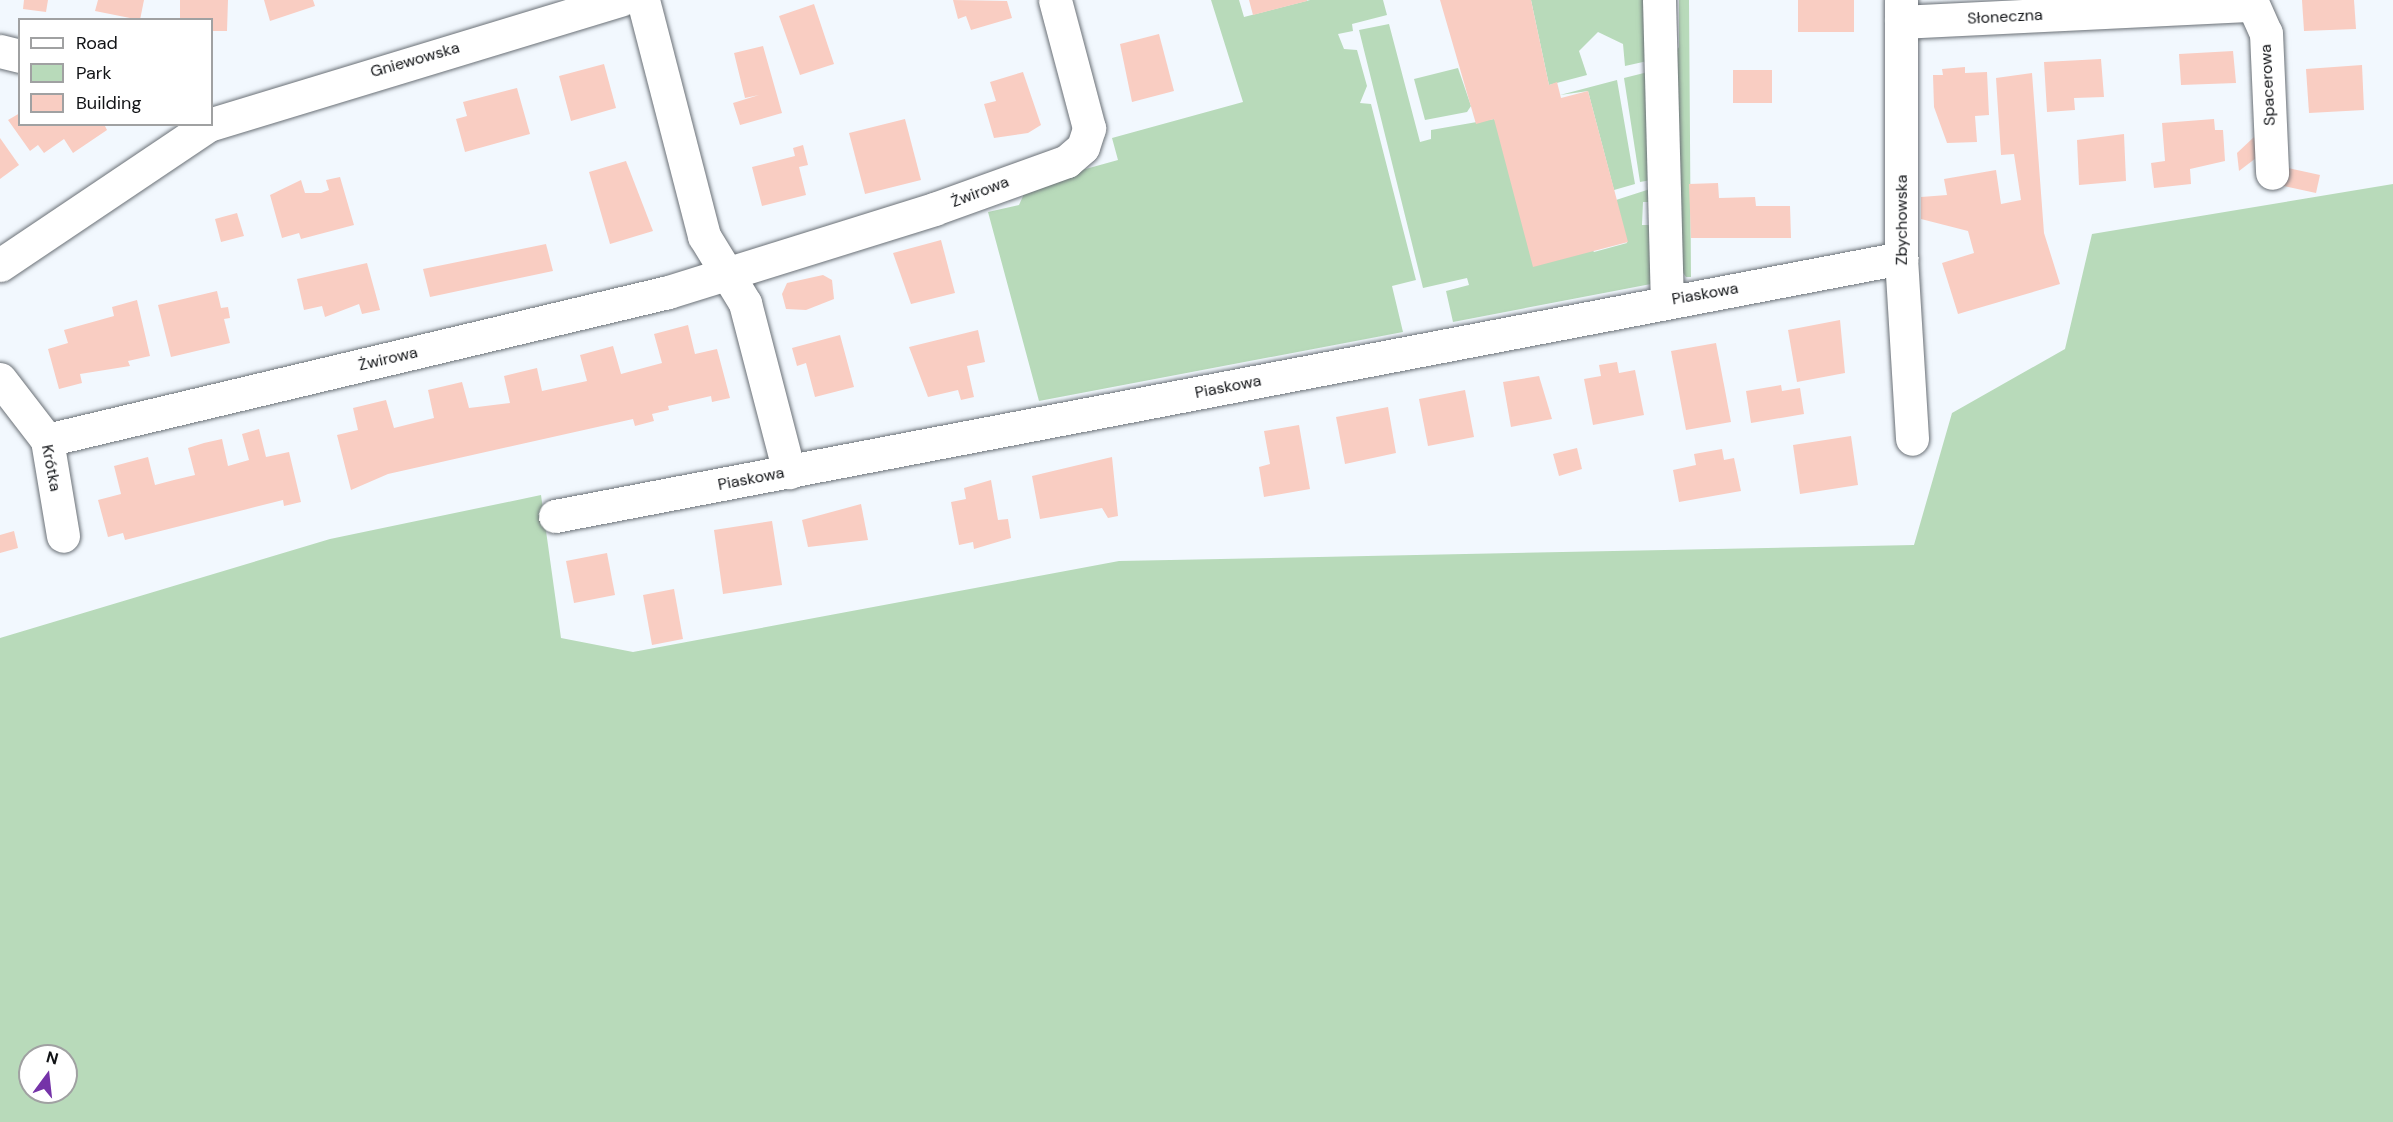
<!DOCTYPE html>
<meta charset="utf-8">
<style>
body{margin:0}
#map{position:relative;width:2393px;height:1122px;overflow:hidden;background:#f2f8fe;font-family:"DM Sans",sans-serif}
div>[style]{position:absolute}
.green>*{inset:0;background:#b8daba}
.building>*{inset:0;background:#f9cdc2}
.roads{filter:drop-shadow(0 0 2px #6a7076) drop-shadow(0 0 2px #6a7076)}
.minor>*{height:33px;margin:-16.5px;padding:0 16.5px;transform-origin:16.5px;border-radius:16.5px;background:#fff}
span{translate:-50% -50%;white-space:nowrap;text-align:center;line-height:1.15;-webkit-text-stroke:4.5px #fff;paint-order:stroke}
.street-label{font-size:16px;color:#111316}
.legend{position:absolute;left:18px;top:18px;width:195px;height:108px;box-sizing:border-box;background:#fff;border:2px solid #a0a1a2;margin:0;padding:8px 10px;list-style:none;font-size:18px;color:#111316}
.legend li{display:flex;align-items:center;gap:12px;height:30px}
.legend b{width:30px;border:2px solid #a0a1a2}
.north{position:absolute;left:18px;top:1044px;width:60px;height:60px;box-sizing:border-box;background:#fff;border:2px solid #a0a1a2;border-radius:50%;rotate:15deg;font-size:16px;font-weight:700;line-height:24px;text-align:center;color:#111316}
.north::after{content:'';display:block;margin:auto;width:21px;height:27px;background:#7533a8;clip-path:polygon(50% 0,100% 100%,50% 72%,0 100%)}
</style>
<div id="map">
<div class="green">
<div style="clip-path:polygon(1211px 0,1239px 0,1244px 17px,1310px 0,1383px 0,1387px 15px,1352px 24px,1353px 31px,1338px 34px,1344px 49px,1357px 50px,1367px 86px,1360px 103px,1371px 104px,1416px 280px,1392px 286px,1403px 332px,1039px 401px,988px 212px,1019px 205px,1028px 185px,1118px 160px,1112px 138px,1243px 102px)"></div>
<div style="clip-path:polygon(1531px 0,1650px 0,1652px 60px,1625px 66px,1623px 44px,1598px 32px,1579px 51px,1587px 75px,1549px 85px)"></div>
<div style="clip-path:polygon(1679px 0,1689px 0,1691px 277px,1686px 277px,1681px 270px,1670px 62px,1679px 47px)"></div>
<div style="clip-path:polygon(1389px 24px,1420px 142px,1431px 139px,1431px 130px,1494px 119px,1594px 252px,1627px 243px,1616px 200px,1650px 189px,1652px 202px,1643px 202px,1642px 225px,1649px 225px,1651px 284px,1453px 322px,1446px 291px,1469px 285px,1467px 278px,1423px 288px,1359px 30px)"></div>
<div style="clip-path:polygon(1458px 68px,1471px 106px,1467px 112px,1425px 120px,1414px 79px)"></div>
<div style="clip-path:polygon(1652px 71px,1651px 180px,1640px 182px,1624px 78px)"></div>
<div style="clip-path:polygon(1617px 80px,1635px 184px,1614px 190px,1588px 91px,1560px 95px)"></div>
<div style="clip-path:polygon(evenodd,2393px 184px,2393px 1122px,0 1122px,0 638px,330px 539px,541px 495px,561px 638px,633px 652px,1119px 561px,1914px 545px,1952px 413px,2065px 349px,2092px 234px,2393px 184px,30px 1056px,66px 1056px,66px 1092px,30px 1092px,30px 1056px)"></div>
</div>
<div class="building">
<div style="clip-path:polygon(24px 0,48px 0,46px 12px,23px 9px)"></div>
<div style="clip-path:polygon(98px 0,144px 0,140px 20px,95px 11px)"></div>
<div style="clip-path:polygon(180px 0,228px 0,227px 31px,212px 31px,212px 20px,180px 20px)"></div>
<div style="clip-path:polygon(264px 0,313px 0,315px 6px,270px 21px)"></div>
<div style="clip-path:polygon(953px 0,1007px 1px,1012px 18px,971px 30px,966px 16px,958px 19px)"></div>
<div style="clip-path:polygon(1249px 0,1307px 0,1307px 1px,1253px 15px)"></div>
<div style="clip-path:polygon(1440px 0,1531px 0,1549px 85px,1557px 82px,1561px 98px,1588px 91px,1628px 242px,1533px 267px,1494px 119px,1476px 124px)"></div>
<div style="clip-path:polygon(1798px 0,1854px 0,1854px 32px,1798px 32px)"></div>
<div style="clip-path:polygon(2302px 0,2354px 0,2356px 29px,2304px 31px)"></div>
<div style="clip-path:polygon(814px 4px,834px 64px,800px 75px,779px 16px)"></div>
<div style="clip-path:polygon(1159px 34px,1174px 91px,1132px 102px,1120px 44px)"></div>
<div style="clip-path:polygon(763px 46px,782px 113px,740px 125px,733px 103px,759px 95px,745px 98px,734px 53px)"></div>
<div style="clip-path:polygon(2233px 51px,2236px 83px,2181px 85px,2179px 54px)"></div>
<div style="clip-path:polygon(2101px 59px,2104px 97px,2074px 98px,2075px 110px,2047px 112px,2044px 62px)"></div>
<div style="clip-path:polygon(604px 64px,616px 108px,571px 121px,559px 76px)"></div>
<div style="clip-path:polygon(2362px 65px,2364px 110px,2309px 113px,2306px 69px)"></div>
<div style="clip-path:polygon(1965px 67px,1965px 73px,1987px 72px,1989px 115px,1975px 116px,1977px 142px,1947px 143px,1934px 107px,1933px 75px,1943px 75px,1942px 69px)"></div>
<div style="clip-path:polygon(1733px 70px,1772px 70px,1772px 103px,1733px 103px)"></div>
<div style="clip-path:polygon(1023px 72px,1041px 125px,1028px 133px,994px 138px,984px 104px,996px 101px,990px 82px)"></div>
<div style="clip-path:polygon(2032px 73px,2044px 233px,2060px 284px,1958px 314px,1942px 263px,1974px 253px,1968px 231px,1921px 219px,1921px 197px,1947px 195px,1944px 179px,1996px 170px,2001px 204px,2021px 200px,2014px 154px,2001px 155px,1996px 78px)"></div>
<div style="clip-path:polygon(517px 88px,530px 134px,465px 152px,456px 119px,467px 116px,463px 102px)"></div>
<div style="clip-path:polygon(20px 113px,20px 124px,104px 124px,107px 130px,73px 153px,64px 139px,44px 153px,38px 145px,30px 151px,8px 120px)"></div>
<div style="clip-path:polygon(905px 119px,921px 180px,865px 194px,849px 133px)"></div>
<div style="clip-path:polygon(2214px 119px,2215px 130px,2223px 130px,2225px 161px,2190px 169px,2191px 184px,2154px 188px,2151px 163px,2165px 161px,2162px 123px)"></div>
<div style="clip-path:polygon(2124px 134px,2126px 181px,2079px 185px,2077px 140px)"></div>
<div style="clip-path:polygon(2254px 137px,2264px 152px,2239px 171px,2237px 153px)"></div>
<div style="clip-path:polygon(0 138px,19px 165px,0 179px)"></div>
<div style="clip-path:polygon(803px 145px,808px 165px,799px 167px,806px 195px,762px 206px,752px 167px,795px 156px,793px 148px)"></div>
<div style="clip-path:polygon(626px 161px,653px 231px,610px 244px,589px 172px)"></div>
<div style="clip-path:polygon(2288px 168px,2320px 175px,2316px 193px,2284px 186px)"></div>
<div style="clip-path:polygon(340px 177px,354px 225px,301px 239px,299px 233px,282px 238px,270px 195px,301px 180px,305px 193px,321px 193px,329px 190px,326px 180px)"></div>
<div style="clip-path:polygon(1718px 183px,1719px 198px,1755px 197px,1756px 206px,1790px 206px,1791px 238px,1691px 238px,1689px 184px)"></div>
<div style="clip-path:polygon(237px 213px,244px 236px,221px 242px,215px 219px)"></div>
<div style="clip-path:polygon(941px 240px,955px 293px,911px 304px,893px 253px)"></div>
<div style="clip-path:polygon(546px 244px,553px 271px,430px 297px,423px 269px)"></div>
<div style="clip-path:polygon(367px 263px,380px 310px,362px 314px,359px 304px,325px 317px,322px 306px,304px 310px,297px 279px)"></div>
<div style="clip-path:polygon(823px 275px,832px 280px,834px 299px,806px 310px,786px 309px,782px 294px,787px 283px)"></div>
<div style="clip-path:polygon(217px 291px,221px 308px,228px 307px,230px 318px,224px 319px,230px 343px,171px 357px,158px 305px)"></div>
<div style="clip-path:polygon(137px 300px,150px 356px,128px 361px,130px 366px,80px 374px,82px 383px,59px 389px,48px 349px,68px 343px,64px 330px,114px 316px,112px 307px)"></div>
<div style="clip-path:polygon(1840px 320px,1845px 373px,1797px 382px,1788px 330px)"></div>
<div style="clip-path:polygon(688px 325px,695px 354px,717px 349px,730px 398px,712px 402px,711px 396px,668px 406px,669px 410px,652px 414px,654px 421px,635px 426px,633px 419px,388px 474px,351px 490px,337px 435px,358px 430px,353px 408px,386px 400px,394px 428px,434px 418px,428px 390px,462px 382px,469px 408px,510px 403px,504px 376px,537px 368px,542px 391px,587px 381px,580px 355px,613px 346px,621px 374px,662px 363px,654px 334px)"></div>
<div style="clip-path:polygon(978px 330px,985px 362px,967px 366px,974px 397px,961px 400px,958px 390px,928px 397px,909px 347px)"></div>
<div style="clip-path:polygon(840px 335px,854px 387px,815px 397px,806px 363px,797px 366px,792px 348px)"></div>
<div style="clip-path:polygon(1716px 343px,1731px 422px,1686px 430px,1671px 351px)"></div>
<div style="clip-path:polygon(1617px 362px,1619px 373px,1635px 370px,1644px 415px,1593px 425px,1584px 379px,1601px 376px,1599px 365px)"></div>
<div style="clip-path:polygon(1539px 376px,1552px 419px,1511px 427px,1503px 382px)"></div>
<div style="clip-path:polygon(1781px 385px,1782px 391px,1800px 388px,1804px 414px,1751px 423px,1746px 391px)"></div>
<div style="clip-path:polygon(1465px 390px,1474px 437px,1428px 446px,1419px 399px)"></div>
<div style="clip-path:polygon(1388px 407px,1396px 453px,1345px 464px,1336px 417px)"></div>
<div style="clip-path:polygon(1299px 425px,1310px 489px,1264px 497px,1259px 467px,1270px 464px,1264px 431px)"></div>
<div style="clip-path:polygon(259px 429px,266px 457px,289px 452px,301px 502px,284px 506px,283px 500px,125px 540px,123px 533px,108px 537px,98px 500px,121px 494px,114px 466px,148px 457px,155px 485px,174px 480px,195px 475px,188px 448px,204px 443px,222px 439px,228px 466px,249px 460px,242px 434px)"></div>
<div style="clip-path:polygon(1851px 436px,1858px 485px,1800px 494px,1793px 445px)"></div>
<div style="clip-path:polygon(1577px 448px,1582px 469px,1559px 476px,1553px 454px)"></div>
<div style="clip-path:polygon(1722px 449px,1724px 460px,1734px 458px,1741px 491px,1679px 502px,1673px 470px,1696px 465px,1694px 454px)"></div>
<div style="clip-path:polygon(1112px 457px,1118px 516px,1108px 518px,1102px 508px,1040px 519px,1032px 476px)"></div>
<div style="clip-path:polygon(991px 480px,998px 520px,1008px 519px,1011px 538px,974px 549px,973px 542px,959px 545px,951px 502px,966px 499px,964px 488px)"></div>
<div style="clip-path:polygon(861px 504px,868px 540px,808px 547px,802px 520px)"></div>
<div style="clip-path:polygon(772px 521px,782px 585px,723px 594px,714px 530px)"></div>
<div style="clip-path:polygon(14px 531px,18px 548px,0 553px,0 535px)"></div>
<div style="clip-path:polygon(607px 553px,615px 595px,574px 603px,566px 561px)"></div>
<div style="clip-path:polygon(674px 589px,683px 639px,652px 645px,643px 595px)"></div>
</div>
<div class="roads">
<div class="minor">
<div style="left:643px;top:0;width:244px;rotate:75.5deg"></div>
<div style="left:704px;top:236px;width:79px;rotate:58.5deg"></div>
<div style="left:745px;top:303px;width:175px;rotate:75.4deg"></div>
<div style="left:1659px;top:0;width:301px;rotate:88.5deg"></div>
<div style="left:1901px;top:0;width:258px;rotate:90deg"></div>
<div style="left:1901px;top:258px;width:181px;rotate:86.5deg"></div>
<div style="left:2251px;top:0;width:36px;rotate:66deg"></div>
<div style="left:2266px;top:33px;width:140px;rotate:87.5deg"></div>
<div style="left:1901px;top:22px;width:351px;rotate:-2.8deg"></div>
<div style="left:0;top:51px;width:21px;rotate:14deg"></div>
<div style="left:212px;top:124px;width:427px;rotate:-16.9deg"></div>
<div style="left:0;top:265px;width:253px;rotate:-33.9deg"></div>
<div style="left:0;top:379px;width:77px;rotate:52.4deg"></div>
<div style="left:47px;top:440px;width:97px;rotate:80.5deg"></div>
<div style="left:47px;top:440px;width:638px;rotate:-13.4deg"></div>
<div style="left:668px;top:292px;width:279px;rotate:-17.3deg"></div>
<div style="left:934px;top:209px;width:141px;rotate:-19.8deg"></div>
<div style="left:1067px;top:161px;width:21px;rotate:-41deg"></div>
<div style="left:1083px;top:147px;width:20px;rotate:-72deg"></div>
<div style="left:1089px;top:128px;width:132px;rotate:-104.9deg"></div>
<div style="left:555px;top:516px;width:1371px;rotate:-10.85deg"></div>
</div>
</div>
<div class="street-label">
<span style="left:2005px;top:17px;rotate:-3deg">Słoneczna</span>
<span style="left:415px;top:60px;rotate:-16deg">Gniewowska</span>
<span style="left:2268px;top:85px;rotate:-93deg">Spacerowa</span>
<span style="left:980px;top:192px;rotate:-21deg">Żwirowa</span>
<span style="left:1902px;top:220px;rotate:-90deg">Zbychowska</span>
<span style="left:1705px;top:294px;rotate:-10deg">Piaskowa</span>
<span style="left:388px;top:359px;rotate:-13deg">Żwirowa</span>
<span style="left:1228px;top:387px;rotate:-11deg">Piaskowa</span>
<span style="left:51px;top:468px;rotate:79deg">Krótka</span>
<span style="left:751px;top:479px;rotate:-11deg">Piaskowa</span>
</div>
<ul class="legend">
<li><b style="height:8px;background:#fff"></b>Road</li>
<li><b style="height:16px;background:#b8daba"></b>Park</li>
<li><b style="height:16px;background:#f9cdc2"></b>Building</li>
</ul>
<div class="north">N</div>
</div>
